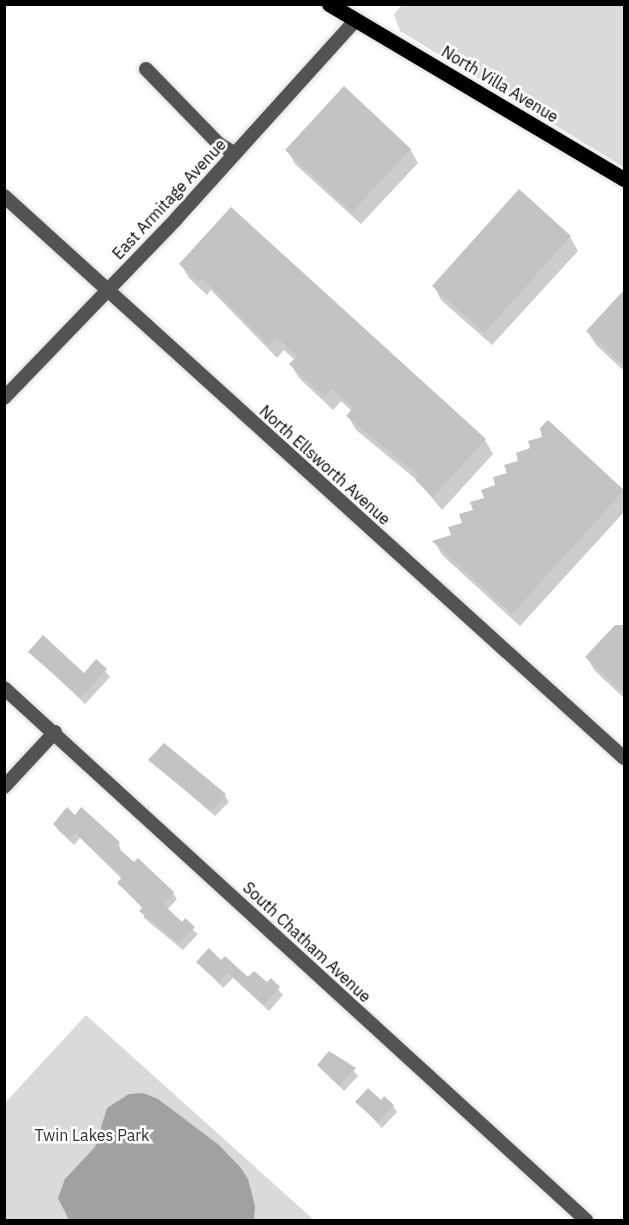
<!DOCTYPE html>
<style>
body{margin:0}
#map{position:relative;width:629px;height:1225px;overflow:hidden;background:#fff;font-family:"IBM Plex Sans",sans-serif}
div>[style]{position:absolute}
.green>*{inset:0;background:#dadada}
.water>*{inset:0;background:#a1a1a1}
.shadow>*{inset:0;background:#0003}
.building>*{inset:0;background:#c3c3c3}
.roads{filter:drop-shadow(0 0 2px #dbdbdb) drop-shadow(0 0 2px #dbdbdb)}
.minor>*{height:14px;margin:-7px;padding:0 7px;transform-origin:7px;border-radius:7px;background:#535353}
.major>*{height:15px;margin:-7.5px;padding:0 7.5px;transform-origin:7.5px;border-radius:7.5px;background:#000}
span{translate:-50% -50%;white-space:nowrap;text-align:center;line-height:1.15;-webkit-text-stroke:5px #fff;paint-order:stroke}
.street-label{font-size:16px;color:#000}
.park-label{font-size:16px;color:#313131}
.frame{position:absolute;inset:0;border:6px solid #000;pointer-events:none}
</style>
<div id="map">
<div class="green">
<div style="clip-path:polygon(403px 4px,624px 5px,624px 167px,400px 31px,394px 14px)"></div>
<div style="clip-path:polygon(86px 1015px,314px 1220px,5px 1220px,4px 1104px)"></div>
</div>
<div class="water">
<div style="clip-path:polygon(143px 1093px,158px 1099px,219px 1145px,240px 1167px,248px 1179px,255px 1206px,254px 1220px,69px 1220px,58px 1198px,65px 1179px,95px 1147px,107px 1108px,129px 1094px)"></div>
</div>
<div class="shadow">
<div style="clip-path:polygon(410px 149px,418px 163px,361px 224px,295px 164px,287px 150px)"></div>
<div style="clip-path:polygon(231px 209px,485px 440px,493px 454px,442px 510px,417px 480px,356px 430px,348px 416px,352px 411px,341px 401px,333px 410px,299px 378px,291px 365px,295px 360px,284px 350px,277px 358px,211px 290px,207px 295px,189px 278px,181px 264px)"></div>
<div style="clip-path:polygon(570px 237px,578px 251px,492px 345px,441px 300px,434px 286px)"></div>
<div style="clip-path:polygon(624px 292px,624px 371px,596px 345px,588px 332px)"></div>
<div style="clip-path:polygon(548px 422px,624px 491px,624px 512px,520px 626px,442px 555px,435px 542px,453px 536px,544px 438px)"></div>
<div style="clip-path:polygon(622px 626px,624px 629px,624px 698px,595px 671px,587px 658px)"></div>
<div style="clip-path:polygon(30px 652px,84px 675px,96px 661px,110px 677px,85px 704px)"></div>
<div style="clip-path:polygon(150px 760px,225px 795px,229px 802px,215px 816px)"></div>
<div style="clip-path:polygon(82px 809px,119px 843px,121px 852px,173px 893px,177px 899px,167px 910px,198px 934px,183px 950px,144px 918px,143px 909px,118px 883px,122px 879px,80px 838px,74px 845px,58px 830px,54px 824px,75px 817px)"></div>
<div style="clip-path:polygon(198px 962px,221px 962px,248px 980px,267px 985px,271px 981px,283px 995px,269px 1011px,233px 978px,223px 988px)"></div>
<div style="clip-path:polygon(346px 1061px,358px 1076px,344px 1091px,319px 1065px,342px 1065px)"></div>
<div style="clip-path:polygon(357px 1102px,393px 1106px,397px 1112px,382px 1128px)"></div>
</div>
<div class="building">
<div style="clip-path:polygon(344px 86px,411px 149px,352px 212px,285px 150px)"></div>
<div style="clip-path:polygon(519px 189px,571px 236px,484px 333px,432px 286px)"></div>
<div style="clip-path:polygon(231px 207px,486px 439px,433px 497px,415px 480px,419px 476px,346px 416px,353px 408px,332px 388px,325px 397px,289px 364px,297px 356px,276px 337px,269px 345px,202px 278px,198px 282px,179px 264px)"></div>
<div style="clip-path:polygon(624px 290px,624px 366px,586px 331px)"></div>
<div style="clip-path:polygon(548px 420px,624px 490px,512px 614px,432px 541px,451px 535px,448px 527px,462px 523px,459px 514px,473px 510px,470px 502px,484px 498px,481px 490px,495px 485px,493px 477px,507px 473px,504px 465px,518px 461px,516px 453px,530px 448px,528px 441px,542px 437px,540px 428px)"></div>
<div style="clip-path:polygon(615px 625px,624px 625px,624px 693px,585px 657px)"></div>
<div style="clip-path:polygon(43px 635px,84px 673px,96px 659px,107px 669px,81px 698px,28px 652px)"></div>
<div style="clip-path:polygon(164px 743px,226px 794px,211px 811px,148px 760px)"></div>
<div style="clip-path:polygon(67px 807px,75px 815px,81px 807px,120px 842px,116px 846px,134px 862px,138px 858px,174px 892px,163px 904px,182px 922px,185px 918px,195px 927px,179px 944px,139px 911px,143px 907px,117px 883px,122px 877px,109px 864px,76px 833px,70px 839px,53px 824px)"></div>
<div style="clip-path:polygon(209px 948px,221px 960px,225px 956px,248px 977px,254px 971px,267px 982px,271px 978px,280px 987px,264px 1005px,228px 972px,219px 983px,196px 962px)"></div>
<div style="clip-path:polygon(329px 1051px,356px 1068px,339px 1086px,317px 1065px)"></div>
<div style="clip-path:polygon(368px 1088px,381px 1100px,384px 1096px,394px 1105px,378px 1122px,355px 1102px)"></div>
</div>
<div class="roads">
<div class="minor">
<div style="left:146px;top:69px;width:105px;rotate:45.8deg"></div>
<div style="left:219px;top:144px;width:17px;rotate:31deg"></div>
<div style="left:4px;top:196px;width:837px;rotate:42.19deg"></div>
<div style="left:4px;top:398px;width:248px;rotate:-46.1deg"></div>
<div style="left:176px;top:219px;width:268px;rotate:-47.9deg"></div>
<div style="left:4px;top:688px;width:789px;rotate:42.43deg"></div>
<div style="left:4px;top:787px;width:75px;rotate:-47.2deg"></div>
</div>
<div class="major">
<div style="left:329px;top:4px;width:343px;rotate:30.7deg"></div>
</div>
</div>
<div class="street-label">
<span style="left:500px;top:84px;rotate:31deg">North Villa Avenue</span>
<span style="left:169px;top:199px;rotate:-47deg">East Armitage Avenue</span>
<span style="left:325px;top:465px;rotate:42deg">North Ellsworth Avenue</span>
<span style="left:307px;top:942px;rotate:43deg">South Chatham Avenue</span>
</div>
<div class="park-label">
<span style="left:92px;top:1135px">Twin Lakes Park</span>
</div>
<div class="frame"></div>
</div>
